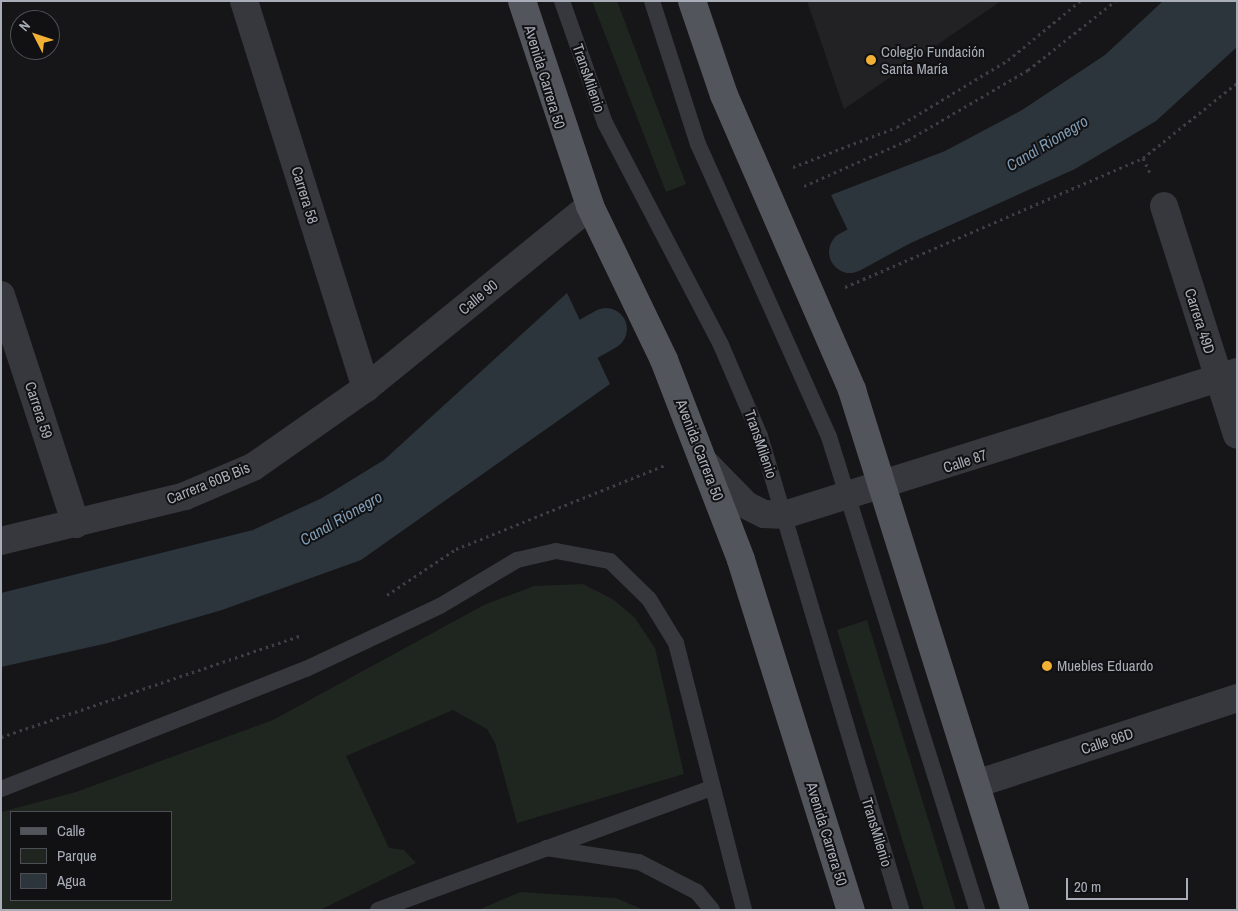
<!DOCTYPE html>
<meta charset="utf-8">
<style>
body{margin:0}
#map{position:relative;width:1238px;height:911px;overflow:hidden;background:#161618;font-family:"Archivo Narrow",sans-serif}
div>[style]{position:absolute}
.built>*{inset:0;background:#222225}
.green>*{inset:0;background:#1e261f}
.water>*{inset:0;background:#2c353c}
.canal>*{height:42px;margin:-21px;padding:0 21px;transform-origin:21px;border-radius:21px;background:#2c353c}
.path>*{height:3px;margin-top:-1.5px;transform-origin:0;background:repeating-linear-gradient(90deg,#3d3f44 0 2.5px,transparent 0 6.5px)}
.service>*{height:16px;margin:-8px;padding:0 8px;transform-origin:8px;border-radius:8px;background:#37383d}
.minor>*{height:28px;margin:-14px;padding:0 14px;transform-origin:14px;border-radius:14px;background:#37383d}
.tertiary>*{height:28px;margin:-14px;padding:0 14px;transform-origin:14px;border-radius:14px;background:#37383d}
.primary>*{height:28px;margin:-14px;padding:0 14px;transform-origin:14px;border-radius:14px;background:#53555c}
.dots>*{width:14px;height:14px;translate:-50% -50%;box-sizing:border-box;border:2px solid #111113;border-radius:50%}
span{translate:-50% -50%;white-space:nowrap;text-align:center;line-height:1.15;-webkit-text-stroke:4px #111113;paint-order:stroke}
.poi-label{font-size:15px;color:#a8adb8}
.left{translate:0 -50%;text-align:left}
.street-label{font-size:15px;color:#a8adb8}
.water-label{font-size:16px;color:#7f9bb3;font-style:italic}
.frame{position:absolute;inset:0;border:2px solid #a8adb8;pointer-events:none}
.legend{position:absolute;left:10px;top:811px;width:162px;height:90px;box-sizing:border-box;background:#111113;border:1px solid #4d4f55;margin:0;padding:6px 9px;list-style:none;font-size:15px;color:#a8adb8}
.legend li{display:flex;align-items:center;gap:10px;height:25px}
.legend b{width:25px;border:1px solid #4d4f55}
.north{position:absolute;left:10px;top:10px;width:50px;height:50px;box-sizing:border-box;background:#111113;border:1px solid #4d4f55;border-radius:50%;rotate:311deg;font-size:14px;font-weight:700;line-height:20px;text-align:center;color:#a8adb8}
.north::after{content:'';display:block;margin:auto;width:18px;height:22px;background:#f2b134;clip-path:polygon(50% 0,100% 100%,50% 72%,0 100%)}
.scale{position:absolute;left:1066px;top:878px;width:122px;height:22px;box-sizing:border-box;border:2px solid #a8adb8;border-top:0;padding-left:6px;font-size:15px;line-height:18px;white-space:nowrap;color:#a8adb8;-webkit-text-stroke:4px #111113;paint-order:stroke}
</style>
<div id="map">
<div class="built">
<div style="clip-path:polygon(807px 1px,1001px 1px,844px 109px)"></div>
</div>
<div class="green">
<div style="clip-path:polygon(592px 1px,617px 1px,686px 184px,666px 192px)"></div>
<div style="clip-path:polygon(evenodd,583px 584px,614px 600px,635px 618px,655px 648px,684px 774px,517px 823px,495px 743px,487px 729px,453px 710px,346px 756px,389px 848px,404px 850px,416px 863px,320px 910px,1px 910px,1px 812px,76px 792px,273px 720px,484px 605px,534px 586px,583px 584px,11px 812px,171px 812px,171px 900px,11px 900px,11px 812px)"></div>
<div style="clip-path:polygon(867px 620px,956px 910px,924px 910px,837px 630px)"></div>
<div style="clip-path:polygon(520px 892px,616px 898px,644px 910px,478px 910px)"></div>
</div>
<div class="water">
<div style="clip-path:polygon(1163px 1px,1237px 1px,1237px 47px,1156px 121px,1075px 169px,864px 264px,831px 195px,945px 151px,1022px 110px,1105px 55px)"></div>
<div style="clip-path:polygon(567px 293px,610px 384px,361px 560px,222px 610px,108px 643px,1px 667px,1px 593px,253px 530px,322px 498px,384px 460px)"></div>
</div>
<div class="canal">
<div style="left:850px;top:252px;width:67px;rotate:-28.5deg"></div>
<div style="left:539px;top:367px;width:77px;rotate:-29.6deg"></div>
</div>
<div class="path">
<div style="left:1143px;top:158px;width:19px;rotate:65deg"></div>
<div style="left:793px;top:167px;width:111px;rotate:-21deg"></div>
<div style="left:897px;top:127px;width:130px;rotate:-31.1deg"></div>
<div style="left:1008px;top:60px;width:93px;rotate:-39.3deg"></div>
<div style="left:804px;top:186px;width:114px;rotate:-23.9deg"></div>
<div style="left:908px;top:140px;width:139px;rotate:-30.3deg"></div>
<div style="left:1028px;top:70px;width:111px;rotate:-38.4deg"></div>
<div style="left:845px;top:287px;width:325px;rotate:-23.4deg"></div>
<div style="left:1143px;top:158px;width:120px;rotate:-38.6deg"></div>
<div style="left:387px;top:595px;width:83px;rotate:-33.7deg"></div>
<div style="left:456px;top:549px;width:227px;rotate:-21.9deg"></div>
<div style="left:1px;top:737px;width:318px;rotate:-18.7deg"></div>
</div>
<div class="service">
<div style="left:562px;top:1px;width:129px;rotate:70.6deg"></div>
<div style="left:605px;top:123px;width:250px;rotate:62.4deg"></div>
<div style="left:721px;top:345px;width:99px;rotate:66.8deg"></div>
<div style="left:760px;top:436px;width:495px;rotate:73.4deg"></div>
<div style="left:652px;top:1px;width:150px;rotate:72.2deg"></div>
<div style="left:698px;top:144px;width:321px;rotate:65.9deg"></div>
<div style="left:829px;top:437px;width:496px;rotate:72.6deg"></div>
<div style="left:1px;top:789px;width:328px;rotate:-21.5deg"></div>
<div style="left:306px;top:669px;width:148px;rotate:-25.2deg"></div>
<div style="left:440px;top:606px;width:90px;rotate:-30.9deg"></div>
<div style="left:517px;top:560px;width:40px;rotate:-13deg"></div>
<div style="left:556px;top:551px;width:55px;rotate:10.5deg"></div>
<div style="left:610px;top:561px;width:54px;rotate:44.3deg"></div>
<div style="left:649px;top:599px;width:52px;rotate:58.5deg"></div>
<div style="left:676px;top:643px;width:276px;rotate:75.7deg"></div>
<div style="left:546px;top:848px;width:94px;rotate:8.6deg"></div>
<div style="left:639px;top:862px;width:65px;rotate:27.3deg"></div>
<div style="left:697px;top:892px;width:23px;rotate:50deg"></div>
<div style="left:378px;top:910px;width:355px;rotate:-20.1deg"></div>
</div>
<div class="minor">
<div style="left:244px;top:1px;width:406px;rotate:72.5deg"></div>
<div style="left:1164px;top:206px;width:240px;rotate:72.3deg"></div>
<div style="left:1px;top:295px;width:241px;rotate:71.9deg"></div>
<div style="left:1px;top:541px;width:189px;rotate:-13.7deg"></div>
<div style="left:185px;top:496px;width:74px;rotate:-23.1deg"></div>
<div style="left:253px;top:467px;width:138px;rotate:-35deg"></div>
<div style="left:366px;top:388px;width:289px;rotate:-39.1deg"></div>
<div style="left:976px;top:784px;width:275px;rotate:-18.2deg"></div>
</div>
<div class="tertiary">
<div style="left:707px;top:465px;width:56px;rotate:45.7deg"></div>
<div style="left:746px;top:505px;width:20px;rotate:27deg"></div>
<div style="left:764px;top:514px;width:20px;rotate:3deg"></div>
<div style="left:784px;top:515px;width:475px;rotate:-17.5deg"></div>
</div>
<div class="primary">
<div style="left:522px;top:1px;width:216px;rotate:71.6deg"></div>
<div style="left:590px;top:206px;width:171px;rotate:64.3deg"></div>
<div style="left:664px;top:360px;width:214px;rotate:68.9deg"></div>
<div style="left:741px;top:560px;width:367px;rotate:72.6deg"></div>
<div style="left:692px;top:1px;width:99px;rotate:71.2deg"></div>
<div style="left:724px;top:95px;width:322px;rotate:66.5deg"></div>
<div style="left:852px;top:390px;width:545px;rotate:72.6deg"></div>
</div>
<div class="dots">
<div style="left:871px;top:60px;background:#f2b134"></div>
<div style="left:1047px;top:666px;background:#f2b134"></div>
</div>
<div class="poi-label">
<span class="left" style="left:881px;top:60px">Colegio Fundación<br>Santa María</span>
<span class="left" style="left:1057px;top:666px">Muebles Eduardo</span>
</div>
<div class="street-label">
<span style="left:545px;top:77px;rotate:73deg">Avenida Carrera 50</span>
<span style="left:589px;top:78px;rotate:71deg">TransMilenio</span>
<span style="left:305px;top:195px;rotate:73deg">Carrera 58</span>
<span style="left:478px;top:297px;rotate:-39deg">Calle 90</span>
<span style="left:1200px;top:321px;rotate:72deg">Carrera 49D</span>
<span style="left:39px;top:410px;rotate:72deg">Carrera 59</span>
<span style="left:761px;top:444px;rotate:71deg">TransMilenio</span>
<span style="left:700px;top:450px;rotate:69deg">Avenida Carrera 50</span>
<span style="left:965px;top:461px;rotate:-18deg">Calle 87</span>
<span style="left:208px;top:483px;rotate:-22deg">Carrera 60B Bis</span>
<span style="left:1107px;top:741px;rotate:-18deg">Calle 86D</span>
<span style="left:877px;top:832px;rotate:73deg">TransMilenio</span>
<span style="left:827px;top:834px;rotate:73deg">Avenida Carrera 50</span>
</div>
<div class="water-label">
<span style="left:1047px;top:143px;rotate:-31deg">Canal Rionegro</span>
<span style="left:341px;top:518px;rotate:-30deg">Canal Rionegro</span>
</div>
<div class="frame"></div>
<ul class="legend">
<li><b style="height:6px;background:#53555c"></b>Calle</li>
<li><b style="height:14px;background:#1e261f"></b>Parque</li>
<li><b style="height:14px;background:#2c353c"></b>Agua</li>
</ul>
<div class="north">N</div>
<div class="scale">20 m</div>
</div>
